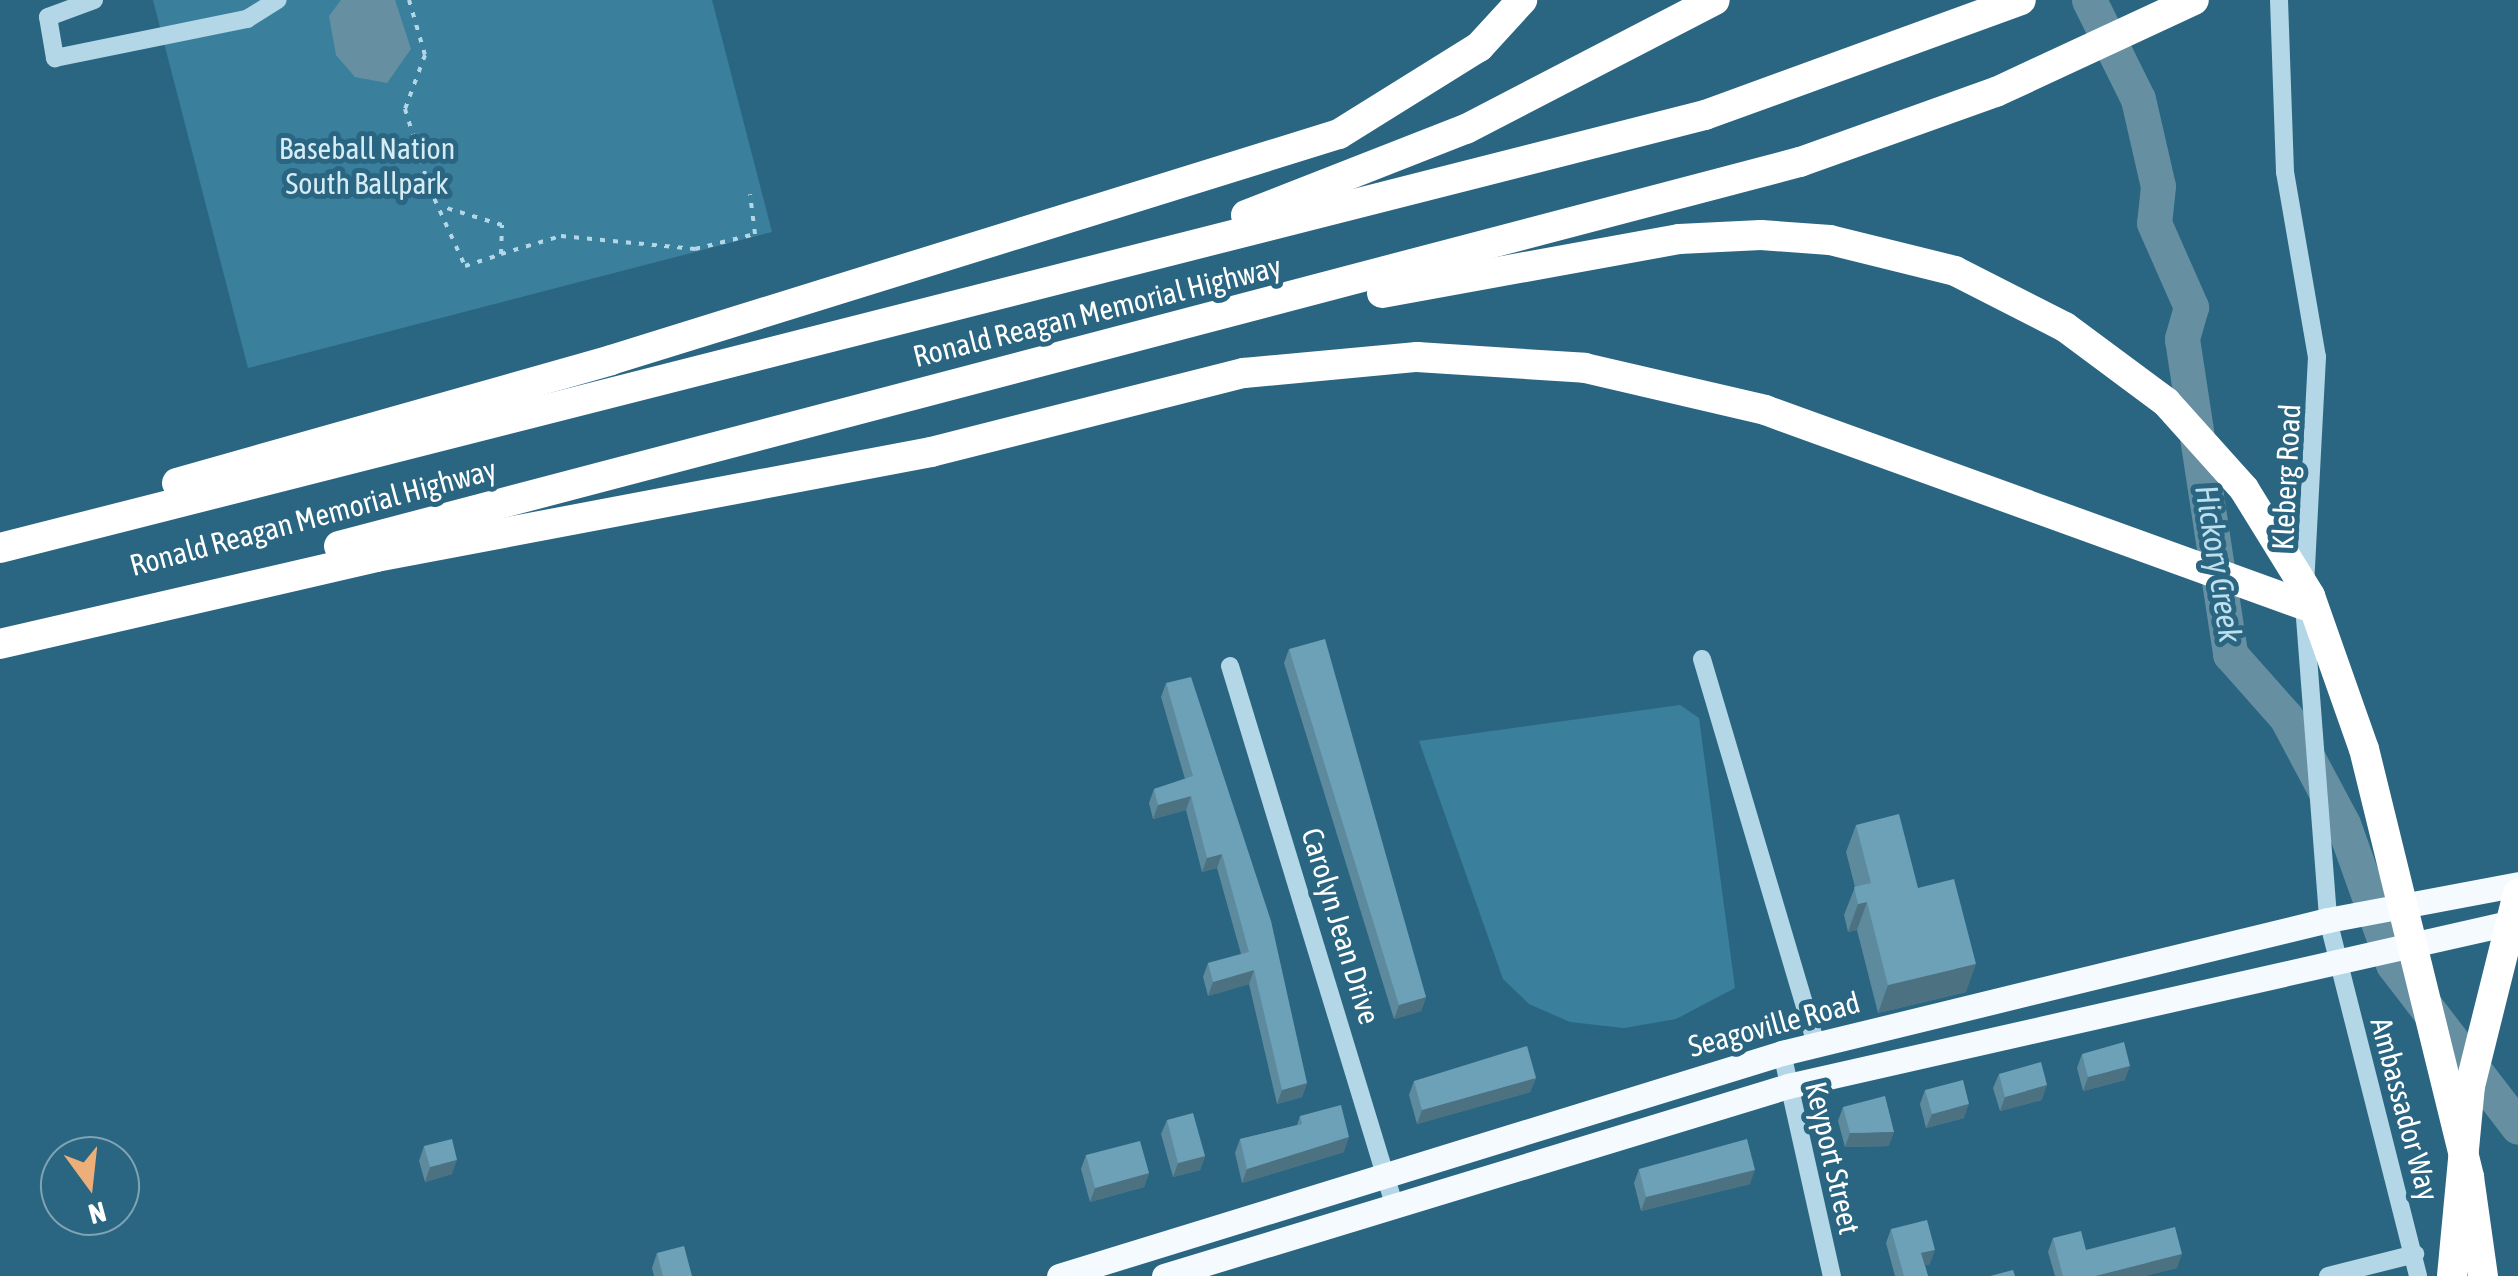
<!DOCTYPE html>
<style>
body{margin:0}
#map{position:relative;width:2518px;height:1276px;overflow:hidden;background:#2a6682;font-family:"Asap Condensed",sans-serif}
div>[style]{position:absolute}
.green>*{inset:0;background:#3a809d}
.water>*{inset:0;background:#6690a2}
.river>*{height:35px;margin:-17.5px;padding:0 17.5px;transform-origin:17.5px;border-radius:17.5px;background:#6690a2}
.path>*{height:4px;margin-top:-2px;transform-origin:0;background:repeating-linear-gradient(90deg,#b3d7e6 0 5px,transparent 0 13px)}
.minor>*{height:18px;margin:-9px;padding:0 9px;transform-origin:9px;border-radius:9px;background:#b3d7e6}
.major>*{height:25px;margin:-12.5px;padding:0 12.5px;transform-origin:12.5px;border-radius:12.5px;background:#f4fafd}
.highway>*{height:30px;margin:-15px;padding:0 15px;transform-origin:15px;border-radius:15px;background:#fff}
.highway-bridge>*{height:30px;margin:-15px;padding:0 15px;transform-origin:15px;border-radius:15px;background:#fff}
.wall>*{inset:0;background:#5e8a9e}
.shaded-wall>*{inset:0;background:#4c7181}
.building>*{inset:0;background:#6da1b8}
span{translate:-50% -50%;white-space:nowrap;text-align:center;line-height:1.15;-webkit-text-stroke:10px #2a6682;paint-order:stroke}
.park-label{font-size:30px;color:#d6ecf5}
.street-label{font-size:30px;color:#fff}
.water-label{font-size:32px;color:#bee0ee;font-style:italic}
.north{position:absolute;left:40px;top:1136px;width:100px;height:100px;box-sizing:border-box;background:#2a6682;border:2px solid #7fa3b4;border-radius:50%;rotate:165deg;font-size:28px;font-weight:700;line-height:40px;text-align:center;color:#fff}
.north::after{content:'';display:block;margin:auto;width:35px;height:45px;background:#edaf7a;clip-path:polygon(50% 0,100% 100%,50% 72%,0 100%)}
</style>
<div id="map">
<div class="green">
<div style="clip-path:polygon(153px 0,712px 0,772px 232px,248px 368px)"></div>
<div style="clip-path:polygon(1680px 705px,1699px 718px,1735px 988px,1676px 1019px,1624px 1028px,1570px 1022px,1529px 1004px,1503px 979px,1419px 741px)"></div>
</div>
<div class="water">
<div style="clip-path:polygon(341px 0,395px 0,411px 49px,387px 83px,355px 77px,336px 55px,329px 16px)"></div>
</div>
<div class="river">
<div style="left:2089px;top:0;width:110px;rotate:63.7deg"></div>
<div style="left:2138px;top:99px;width:89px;rotate:77.1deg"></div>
<div style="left:2158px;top:186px;width:37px;rotate:96deg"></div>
<div style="left:2154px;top:223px;width:92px;rotate:66.2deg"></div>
<div style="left:2191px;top:307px;width:33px;rotate:106deg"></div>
<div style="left:2182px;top:339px;width:319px;rotate:81.3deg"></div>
<div style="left:2230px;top:654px;width:84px;rotate:48.4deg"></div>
<div style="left:2286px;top:717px;width:121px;rotate:62deg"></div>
<div style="left:2343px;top:824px;width:149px;rotate:70.3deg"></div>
<div style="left:2393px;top:964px;width:205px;rotate:52.5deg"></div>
</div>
<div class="path">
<div style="left:409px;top:0;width:57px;rotate:73.8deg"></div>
<div style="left:425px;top:55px;width:58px;rotate:110.3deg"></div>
<div style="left:405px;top:109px;width:82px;rotate:72.9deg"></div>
<div style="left:429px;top:187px;width:87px;rotate:65.5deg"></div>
<div style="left:465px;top:266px;width:38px;rotate:-18deg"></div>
<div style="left:501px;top:254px;width:29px;rotate:-88deg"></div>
<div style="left:502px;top:225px;width:62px;rotate:-163deg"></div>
<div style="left:501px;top:254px;width:63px;rotate:-16.7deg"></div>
<div style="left:561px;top:236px;width:135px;rotate:5.5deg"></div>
<div style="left:695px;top:249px;width:62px;rotate:-14deg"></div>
<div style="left:755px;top:234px;width:40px;rotate:-97.1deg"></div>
</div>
<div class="minor">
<div style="left:94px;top:0;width:49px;rotate:159.7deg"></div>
<div style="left:48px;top:17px;width:42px;rotate:80.3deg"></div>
<div style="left:55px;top:58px;width:196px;rotate:-11.5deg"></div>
<div style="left:247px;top:19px;width:36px;rotate:-32deg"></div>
<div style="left:2279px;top:0;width:172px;rotate:88deg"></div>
<div style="left:2285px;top:172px;width:188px;rotate:80.2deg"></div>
<div style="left:2317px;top:357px;width:248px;rotate:93deg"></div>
<div style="left:2304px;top:605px;width:316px;rotate:85.6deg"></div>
<div style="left:2328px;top:920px;width:367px;rotate:75.8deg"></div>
<div style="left:1702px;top:659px;width:402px;rotate:73.5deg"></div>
<div style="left:1230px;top:666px;width:562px;rotate:73.05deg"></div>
<div style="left:1782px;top:1053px;width:229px;rotate:77.4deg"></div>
<div style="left:2328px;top:1276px;width:90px;rotate:-14.2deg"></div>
</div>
<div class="major">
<div style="left:1059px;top:1276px;width:757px;rotate:-17.14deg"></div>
<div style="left:1782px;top:1053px;width:562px;rotate:-13.69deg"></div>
<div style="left:2328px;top:920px;width:193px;rotate:-10.7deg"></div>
<div style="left:1164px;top:1276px;width:652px;rotate:-16.93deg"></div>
<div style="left:1788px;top:1086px;width:748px;rotate:-12.74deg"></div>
</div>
<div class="highway">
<div style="left:1246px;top:215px;width:236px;rotate:-21.4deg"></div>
<div style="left:1466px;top:129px;width:280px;rotate:-27.4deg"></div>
<div style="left:1382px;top:293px;width:302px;rotate:-10.3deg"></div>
<div style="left:1679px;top:239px;width:82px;rotate:-2.8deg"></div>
<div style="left:1761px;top:235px;width:69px;rotate:4.1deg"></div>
<div style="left:1830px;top:240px;width:129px;rotate:13.9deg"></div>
<div style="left:177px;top:483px;width:451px;rotate:-15.8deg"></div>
<div style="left:611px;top:360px;width:762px;rotate:-17.25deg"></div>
<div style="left:1339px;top:134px;width:165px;rotate:-31.9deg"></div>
<div style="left:1479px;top:47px;width:64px;rotate:-47.5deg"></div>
<div style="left:339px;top:546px;width:1511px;rotate:-14.73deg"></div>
<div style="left:1800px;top:162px;width:208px;rotate:-19.7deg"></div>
<div style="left:1996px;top:92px;width:218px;rotate:-24.9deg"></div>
<div style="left:0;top:548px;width:1759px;rotate:-14.25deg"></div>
<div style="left:1705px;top:115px;width:336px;rotate:-20deg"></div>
<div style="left:0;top:644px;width:386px;rotate:-13deg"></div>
<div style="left:376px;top:557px;width:565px;rotate:-10.71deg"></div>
<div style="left:931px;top:452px;width:323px;rotate:-14.2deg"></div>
<div style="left:1244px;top:373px;width:174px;rotate:-5.3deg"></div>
<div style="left:1417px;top:357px;width:168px;rotate:3.7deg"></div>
<div style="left:1585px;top:368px;width:185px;rotate:13.1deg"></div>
<div style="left:1765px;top:410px;width:573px;rotate:19.89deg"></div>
<div style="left:2452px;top:1276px;width:191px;rotate:-84.6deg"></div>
<div style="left:2470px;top:1086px;width:198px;rotate:-76deg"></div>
</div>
<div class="highway-bridge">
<div style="left:1955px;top:271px;width:123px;rotate:27deg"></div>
<div style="left:2065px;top:327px;width:126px;rotate:36.6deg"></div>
<div style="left:2166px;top:402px;width:117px;rotate:48.1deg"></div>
<div style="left:2244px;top:489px;width:126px;rotate:58.3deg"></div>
<div style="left:2310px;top:596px;width:162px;rotate:70.6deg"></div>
<div style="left:2364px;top:749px;width:441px;rotate:76.2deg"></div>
<div style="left:2469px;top:1177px;width:100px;rotate:82deg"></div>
</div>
<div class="wall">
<div style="clip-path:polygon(1289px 649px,1426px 997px,1421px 1011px,1394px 1019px,1284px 663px)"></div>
<div style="clip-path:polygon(1166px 683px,1307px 1083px,1302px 1097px,1277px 1104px,1249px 984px,1208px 996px,1203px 977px,1208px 963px,1241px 954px,1217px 868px,1202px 872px,1186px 810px,1153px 819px,1149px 803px,1154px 789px,1185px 779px,1161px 697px)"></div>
<div style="clip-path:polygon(1856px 825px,1918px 888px,1966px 992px,1878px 1013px,1857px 930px,1848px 932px,1844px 915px,1855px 887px,1846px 852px)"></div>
<div style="clip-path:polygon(2082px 1054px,2125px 1080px,2083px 1091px,2077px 1068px)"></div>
<div style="clip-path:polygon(1999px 1074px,2042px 1100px,2000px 1111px,1993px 1088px)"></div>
<div style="clip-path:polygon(1536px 1078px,1530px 1092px,1417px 1124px,1409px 1095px,1414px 1081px)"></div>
<div style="clip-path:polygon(1925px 1090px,1964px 1118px,1926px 1128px,1920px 1104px)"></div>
<div style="clip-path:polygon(1843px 1107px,1889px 1146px,1845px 1147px,1838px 1121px)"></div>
<div style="clip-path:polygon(1300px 1116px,1344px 1152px,1242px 1183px,1235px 1153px,1240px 1139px,1297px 1125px)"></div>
<div style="clip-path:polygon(1167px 1120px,1205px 1156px,1200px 1170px,1173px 1177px,1161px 1134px)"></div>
<div style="clip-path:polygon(424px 1146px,452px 1174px,425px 1182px,419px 1161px)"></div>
<div style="clip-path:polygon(1086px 1155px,1149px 1173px,1144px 1187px,1090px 1202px,1081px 1169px)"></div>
<div style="clip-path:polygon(1639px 1169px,1750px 1184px,1641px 1211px,1634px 1183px)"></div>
<div style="clip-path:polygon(1891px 1229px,1930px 1264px,1925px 1265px,1928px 1276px,1895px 1276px,1886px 1243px)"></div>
<div style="clip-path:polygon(2053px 1238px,2086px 1250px,2177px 1268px,2144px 1276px,2055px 1276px,2048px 1252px)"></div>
<div style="clip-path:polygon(657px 1253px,692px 1276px,654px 1276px,652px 1268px)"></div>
</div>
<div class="shaded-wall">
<div style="clip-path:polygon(1191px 796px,1186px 810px,1153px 819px,1158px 805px)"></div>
<div style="clip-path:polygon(1222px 854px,1217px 868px,1202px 872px,1207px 858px)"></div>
<div style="clip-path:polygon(1867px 902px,1857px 930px,1848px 932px,1858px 904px)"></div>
<div style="clip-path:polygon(1976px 964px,1966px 992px,1878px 1013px,1888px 985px)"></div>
<div style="clip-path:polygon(1254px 970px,1249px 984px,1208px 996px,1213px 982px)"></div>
<div style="clip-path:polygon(1426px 997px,1421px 1011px,1394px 1019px,1399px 1005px)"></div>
<div style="clip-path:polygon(2130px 1066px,2125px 1080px,2083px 1091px,2088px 1077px)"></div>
<div style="clip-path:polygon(1536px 1078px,1530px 1092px,1417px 1124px,1422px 1110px)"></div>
<div style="clip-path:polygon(1307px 1083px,1302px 1097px,1277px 1104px,1282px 1090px)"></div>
<div style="clip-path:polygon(2047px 1085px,2042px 1100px,2000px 1111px,2005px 1097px)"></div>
<div style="clip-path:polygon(1969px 1104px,1964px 1118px,1926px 1128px,1932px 1114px)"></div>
<div style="clip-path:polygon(1894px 1132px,1889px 1146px,1845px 1147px,1850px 1133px)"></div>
<div style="clip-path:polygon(1349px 1137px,1344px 1152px,1242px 1183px,1247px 1169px)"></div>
<div style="clip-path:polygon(1205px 1156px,1200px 1170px,1173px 1177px,1178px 1163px)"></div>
<div style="clip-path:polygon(457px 1160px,452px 1174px,425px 1182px,430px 1167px)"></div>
<div style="clip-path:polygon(1755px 1170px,1750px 1184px,1641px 1211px,1646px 1197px)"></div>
<div style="clip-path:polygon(1149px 1173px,1144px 1187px,1090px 1202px,1095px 1188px)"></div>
<div style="clip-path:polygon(1935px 1250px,1930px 1264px,1916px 1267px,1921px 1253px)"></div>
<div style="clip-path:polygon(2182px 1254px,2177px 1268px,2144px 1276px,2095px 1276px)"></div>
</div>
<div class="building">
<div style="clip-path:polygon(1325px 639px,1426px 997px,1399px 1005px,1289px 649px)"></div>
<div style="clip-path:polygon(1191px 677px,1271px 921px,1307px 1083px,1282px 1090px,1254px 970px,1213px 982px,1208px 963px,1249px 952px,1222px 854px,1207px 858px,1191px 796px,1158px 805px,1154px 789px,1193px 776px,1166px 683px)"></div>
<div style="clip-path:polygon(1899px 814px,1918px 888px,1954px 879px,1976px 964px,1888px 985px,1867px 902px,1858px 904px,1854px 887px,1871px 883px,1856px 825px)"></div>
<div style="clip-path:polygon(2124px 1042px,2130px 1066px,2088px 1077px,2082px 1054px)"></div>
<div style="clip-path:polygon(1527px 1046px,1536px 1078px,1422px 1110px,1414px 1081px)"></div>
<div style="clip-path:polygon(2041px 1062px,2047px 1085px,2005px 1097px,1999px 1074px)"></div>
<div style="clip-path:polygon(1963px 1080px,1969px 1104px,1932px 1114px,1925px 1090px)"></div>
<div style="clip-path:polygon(1885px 1096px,1894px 1132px,1850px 1133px,1843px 1107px)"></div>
<div style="clip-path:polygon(1341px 1105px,1349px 1137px,1247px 1169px,1240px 1139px,1302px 1124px,1300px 1116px)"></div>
<div style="clip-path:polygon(1193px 1113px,1205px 1156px,1178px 1163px,1167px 1120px)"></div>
<div style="clip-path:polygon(452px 1139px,457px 1160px,430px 1167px,424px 1146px)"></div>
<div style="clip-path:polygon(1747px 1139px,1755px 1170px,1646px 1197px,1639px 1169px)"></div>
<div style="clip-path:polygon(1140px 1141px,1149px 1173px,1095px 1188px,1086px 1155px)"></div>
<div style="clip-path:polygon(1927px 1220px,1935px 1250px,1921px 1253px,1928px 1276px,1904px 1276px,1891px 1229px)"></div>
<div style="clip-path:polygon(2175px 1227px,2182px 1254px,2095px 1276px,2063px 1276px,2053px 1238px,2081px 1231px,2086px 1250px)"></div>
<div style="clip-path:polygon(684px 1246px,692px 1276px,663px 1276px,657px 1253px)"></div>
<div style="clip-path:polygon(2013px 1270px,2015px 1276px,1990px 1276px)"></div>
</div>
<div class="park-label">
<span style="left:367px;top:165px">Baseball Nation<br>South Ballpark</span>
</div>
<div class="street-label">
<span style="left:1097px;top:311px;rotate:-14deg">Ronald Reagan Memorial Highway</span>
<span style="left:2286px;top:477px;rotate:-87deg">Kleberg Road</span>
<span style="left:313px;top:517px;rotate:-15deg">Ronald Reagan Memorial Highway</span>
<span style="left:1341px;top:926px;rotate:73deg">Carolyn Jean Drive</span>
<span style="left:1774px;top:1024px;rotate:-15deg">Seagoville Road</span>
<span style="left:2405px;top:1109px;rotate:75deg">Ambassador Way</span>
<span style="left:1833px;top:1158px;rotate:77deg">Keyport Street</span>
</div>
<div class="water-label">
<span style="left:2218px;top:564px;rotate:81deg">Hickory Creek</span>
</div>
<div class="north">N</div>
</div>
